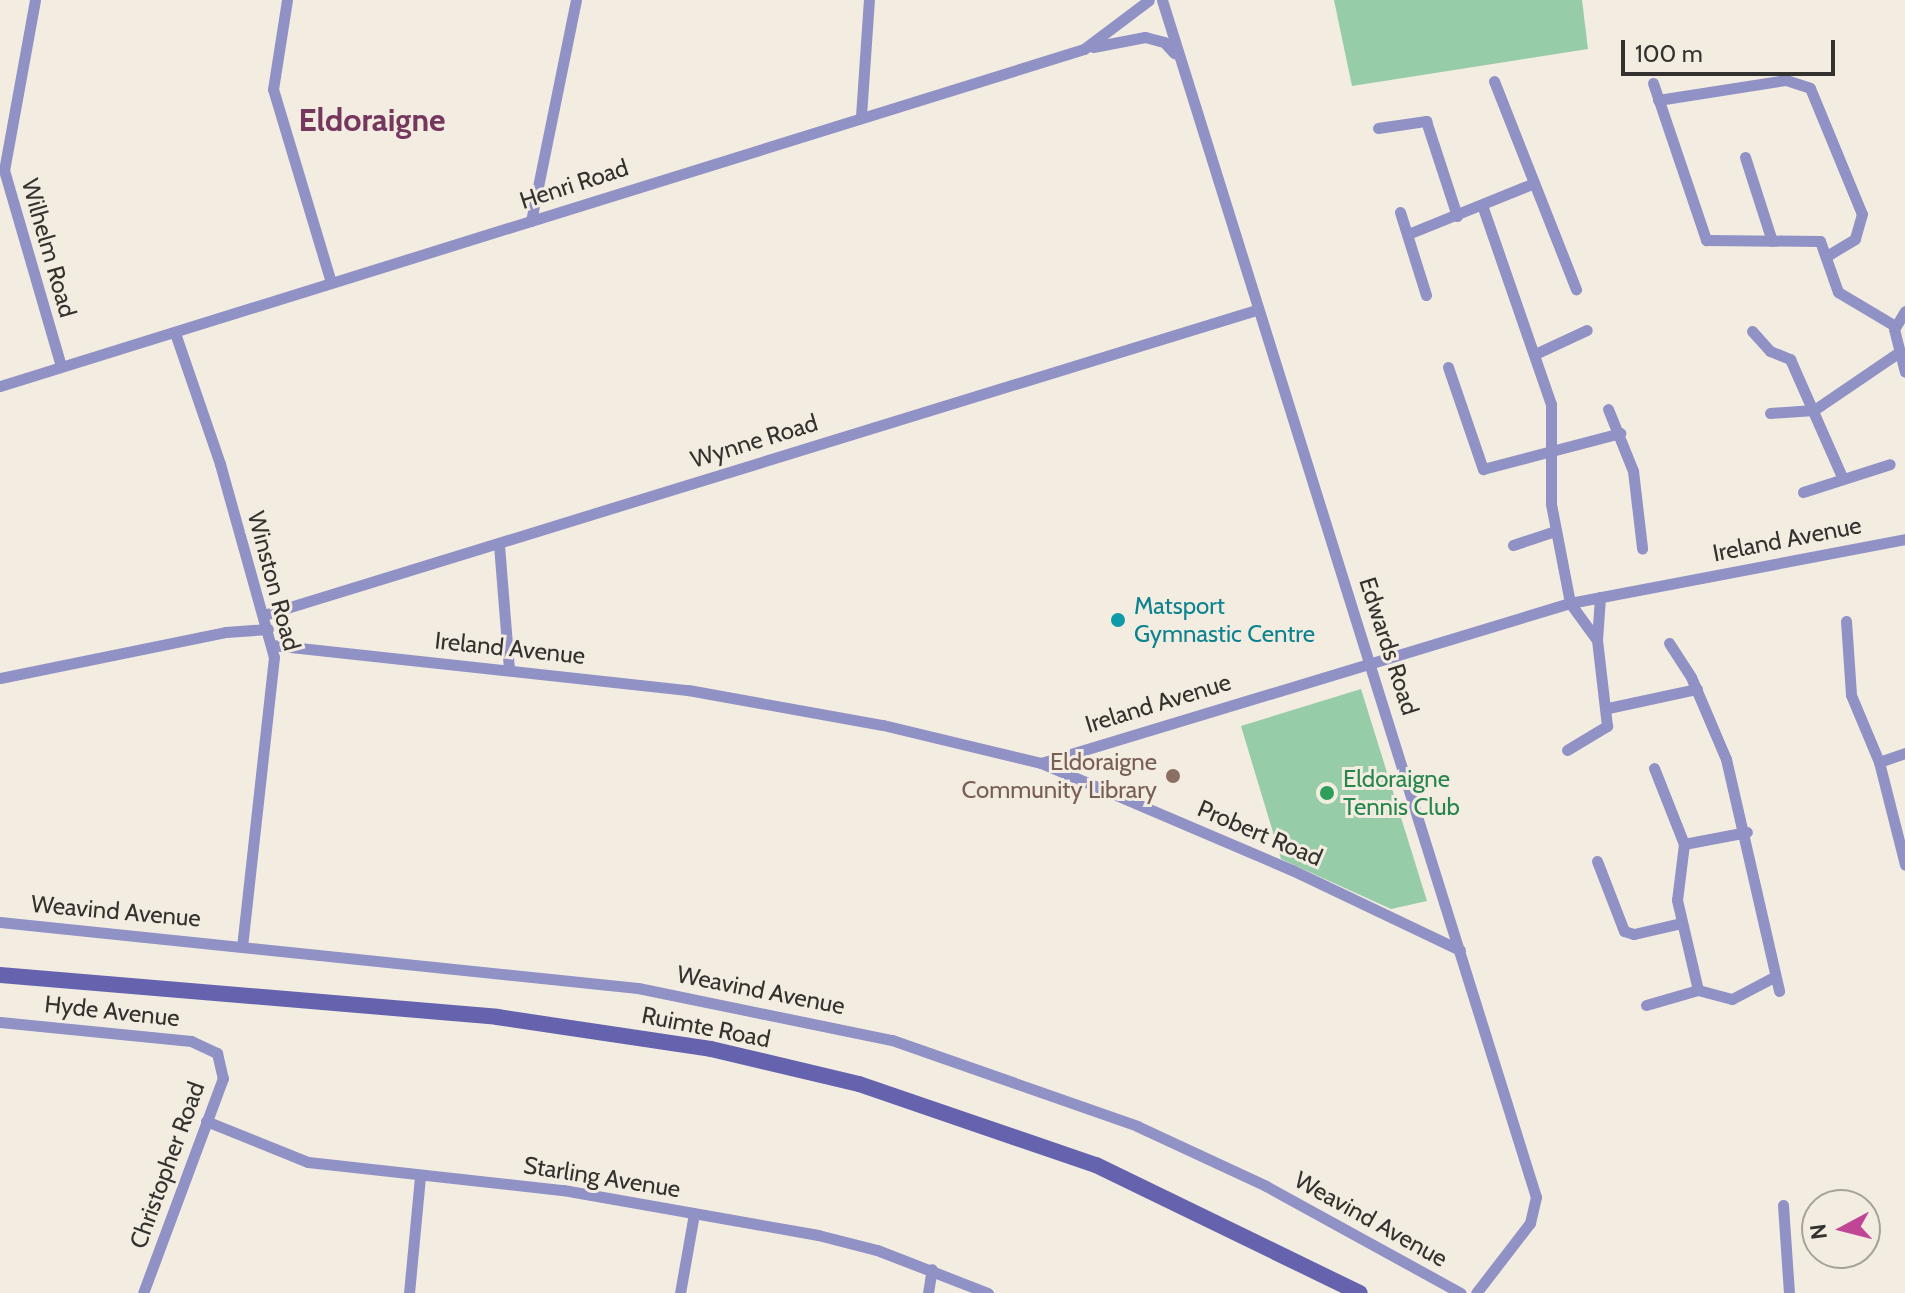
<!DOCTYPE html>
<style>
body{margin:0}
#map{position:relative;width:1905px;height:1293px;overflow:hidden;background:#f3ece1;font-family:Cabin,sans-serif}
div>[style]{position:absolute}
.green>*{inset:0;background:#96cca8}
.minor>*{height:11px;margin:-5.5px;padding:0 5.5px;transform-origin:5.5px;border-radius:5.5px;background:#9091c5}
.secondary>*{height:16px;margin:-8px;padding:0 8px;transform-origin:8px;border-radius:8px;background:#6563ae}
.dots>*{width:22px;height:22px;translate:-50% -50%;box-sizing:border-box;border:4px solid #f3ece1;border-radius:50%}
span{translate:-50% -50%;white-space:nowrap;text-align:center;line-height:1.15;-webkit-text-stroke:6px #f3ece1;paint-order:stroke}
.street-label{font-size:24px;color:#34322e}
.culture-label{font-size:24px;color:#0d838f}
.left{translate:0 -50%;text-align:left}
.education-label{font-size:24px;color:#785e54}
.right{translate:-100% -50%;text-align:right}
.leisure-label{font-size:24px;color:#27864d}
.district-label{font-size:32px;color:#75375e;font-weight:700}
.north{position:absolute;left:1801px;top:1189px;width:80px;height:80px;box-sizing:border-box;background:#f3ece1;border:2px solid #a7a299;border-radius:50%;rotate:263deg;font-size:22px;font-weight:700;line-height:32px;text-align:center;color:#34322e}
.north::after{content:'';display:block;margin:auto;width:28px;height:36px;background:#c04595;clip-path:polygon(50% 0,100% 100%,50% 72%,0 100%)}
.scale{position:absolute;left:1621px;top:40px;width:214px;height:36px;box-sizing:border-box;border:4px solid #34322e;border-top:0;padding-left:10px;font-size:24px;line-height:28px;white-space:nowrap;color:#34322e;-webkit-text-stroke:6px #f3ece1;paint-order:stroke}
</style>
<div id="map">
<div class="green">
<div style="clip-path:polygon(1334px 0,1582px 0,1588px 49px,1352px 86px)"></div>
<div style="clip-path:polygon(1361px 689px,1427px 901px,1391px 909px,1281px 859px,1241px 726px)"></div>
</div>
<div class="minor">
<div style="left:35px;top:0;width:173px;rotate:100.3deg"></div>
<div style="left:4px;top:170px;width:204px;rotate:73.8deg"></div>
<div style="left:287px;top:0;width:90px;rotate:98.9deg"></div>
<div style="left:273px;top:89px;width:202px;rotate:73.3deg"></div>
<div style="left:1162px;top:0;width:1254px;rotate:72.65deg"></div>
<div style="left:1536px;top:1197px;width:27px;rotate:103deg"></div>
<div style="left:1530px;top:1223px;width:88px;rotate:127.6deg"></div>
<div style="left:1093px;top:47px;width:53px;rotate:-10.9deg"></div>
<div style="left:1145px;top:37px;width:20px;rotate:15deg"></div>
<div style="left:1164px;top:42px;width:15px;rotate:48deg"></div>
<div style="left:1494px;top:81px;width:224px;rotate:68.5deg"></div>
<div style="left:1653px;top:83px;width:166px;rotate:71.3deg"></div>
<div style="left:1706px;top:240px;width:114px;rotate:0.5deg"></div>
<div style="left:1820px;top:241px;width:54px;rotate:70.6deg"></div>
<div style="left:1838px;top:292px;width:66px;rotate:30.8deg"></div>
<div style="left:1658px;top:100px;width:130px;rotate:-8.9deg"></div>
<div style="left:1786px;top:80px;width:25px;rotate:18deg"></div>
<div style="left:1810px;top:88px;width:136px;rotate:67.6deg"></div>
<div style="left:1862px;top:214px;width:26px;rotate:106deg"></div>
<div style="left:1855px;top:239px;width:33px;rotate:149deg"></div>
<div style="left:861px;top:116px;width:116px;rotate:-86.1deg"></div>
<div style="left:1378px;top:128px;width:49px;rotate:-8.3deg"></div>
<div style="left:1426px;top:121px;width:100px;rotate:71.9deg"></div>
<div style="left:1745px;top:157px;width:88px;rotate:72.2deg"></div>
<div style="left:1482px;top:205px;width:211px;rotate:70.9deg"></div>
<div style="left:1551px;top:404px;width:100px;rotate:90deg"></div>
<div style="left:1551px;top:504px;width:101px;rotate:79.1deg"></div>
<div style="left:1570px;top:603px;width:46px;rotate:53.9deg"></div>
<div style="left:1400px;top:212px;width:87px;rotate:72.6deg"></div>
<div style="left:531px;top:221px;width:226px;rotate:-78.5deg"></div>
<div style="left:1408px;top:234px;width:136px;rotate:-22deg"></div>
<div style="left:1905px;top:311px;width:21px;rotate:121deg"></div>
<div style="left:1894px;top:329px;width:44px;rotate:75.7deg"></div>
<div style="left:1752px;top:331px;width:27px;rotate:48deg"></div>
<div style="left:1770px;top:351px;width:22px;rotate:22deg"></div>
<div style="left:1790px;top:359px;width:131px;rotate:66.2deg"></div>
<div style="left:175px;top:333px;width:139px;rotate:71deg"></div>
<div style="left:220px;top:464px;width:200px;rotate:74.4deg"></div>
<div style="left:274px;top:657px;width:290px;rotate:96.3deg"></div>
<div style="left:1535px;top:354px;width:57px;rotate:-24.8deg"></div>
<div style="left:1448px;top:367px;width:108px;rotate:71.1deg"></div>
<div style="left:1483px;top:469px;width:142px;rotate:-14.7deg"></div>
<div style="left:0;top:386px;width:1135px;rotate:-17.27deg"></div>
<div style="left:1084px;top:49px;width:81px;rotate:-37deg"></div>
<div style="left:1608px;top:409px;width:67px;rotate:68deg"></div>
<div style="left:1633px;top:471px;width:78px;rotate:83.3deg"></div>
<div style="left:1770px;top:413px;width:44px;rotate:-3.9deg"></div>
<div style="left:1814px;top:410px;width:102px;rotate:-34.2deg"></div>
<div style="left:1803px;top:492px;width:91px;rotate:-17.8deg"></div>
<div style="left:499px;top:545px;width:125px;rotate:85.4deg"></div>
<div style="left:1513px;top:545px;width:44px;rotate:-18.4deg"></div>
<div style="left:264px;top:615px;width:1038px;rotate:-17.09deg"></div>
<div style="left:1846px;top:621px;width:74px;rotate:86.1deg"></div>
<div style="left:1851px;top:695px;width:73px;rotate:67.3deg"></div>
<div style="left:1879px;top:762px;width:106px;rotate:75.8deg"></div>
<div style="left:1669px;top:643px;width:40px;rotate:57.1deg"></div>
<div style="left:1691px;top:677px;width:89px;rotate:66.9deg"></div>
<div style="left:1726px;top:759px;width:238px;rotate:77.1deg"></div>
<div style="left:272px;top:645px;width:418px;rotate:6.2deg"></div>
<div style="left:688px;top:690px;width:198px;rotate:10.2deg"></div>
<div style="left:883px;top:725px;width:163px;rotate:13.5deg"></div>
<div style="left:1041px;top:763px;width:553px;rotate:-16.83deg"></div>
<div style="left:1570px;top:603px;width:341px;rotate:-10.8deg"></div>
<div style="left:0;top:678px;width:231px;rotate:-11.5deg"></div>
<div style="left:226px;top:632px;width:42px;rotate:-4.1deg"></div>
<div style="left:1608px;top:708px;width:91px;rotate:-12.1deg"></div>
<div style="left:1567px;top:750px;width:47px;rotate:-31deg"></div>
<div style="left:1607px;top:726px;width:87px;rotate:-96.6deg"></div>
<div style="left:1597px;top:640px;width:43px;rotate:-86deg"></div>
<div style="left:1879px;top:762px;width:28px;rotate:-19deg"></div>
<div style="left:1041px;top:763px;width:273px;rotate:23.1deg"></div>
<div style="left:1292px;top:870px;width:186px;rotate:25.5deg"></div>
<div style="left:1654px;top:768px;width:82px;rotate:68.5deg"></div>
<div style="left:1684px;top:844px;width:56px;rotate:97.1deg"></div>
<div style="left:1677px;top:900px;width:92px;rotate:76.9deg"></div>
<div style="left:1684px;top:844px;width:64px;rotate:-10.8deg"></div>
<div style="left:1597px;top:861px;width:75px;rotate:68.9deg"></div>
<div style="left:1624px;top:931px;width:10px;rotate:17deg"></div>
<div style="left:1634px;top:934px;width:48px;rotate:-13.2deg"></div>
<div style="left:0;top:922px;width:641px;rotate:5.91deg"></div>
<div style="left:638px;top:988px;width:259px;rotate:11.6deg"></div>
<div style="left:892px;top:1040px;width:260px;rotate:19.3deg"></div>
<div style="left:1137px;top:1126px;width:142px;rotate:24.9deg"></div>
<div style="left:1266px;top:1186px;width:222px;rotate:28.8deg"></div>
<div style="left:1646px;top:1005px;width:54px;rotate:-16.1deg"></div>
<div style="left:1698px;top:990px;width:35px;rotate:15deg"></div>
<div style="left:1732px;top:999px;width:47px;rotate:-27.6deg"></div>
<div style="left:0;top:1022px;width:192px;rotate:5.7deg"></div>
<div style="left:191px;top:1041px;width:29px;rotate:25deg"></div>
<div style="left:217px;top:1053px;width:26px;rotate:77deg"></div>
<div style="left:223px;top:1078px;width:229px;rotate:110.4deg"></div>
<div style="left:206px;top:1121px;width:110px;rotate:21.9deg"></div>
<div style="left:308px;top:1162px;width:257px;rotate:6.3deg"></div>
<div style="left:563px;top:1190px;width:259px;rotate:10deg"></div>
<div style="left:818px;top:1235px;width:61px;rotate:14.3deg"></div>
<div style="left:877px;top:1250px;width:119px;rotate:21.2deg"></div>
<div style="left:1783px;top:1205px;width:88px;rotate:86.1deg"></div>
<div style="left:409px;top:1293px;width:117px;rotate:-84.6deg"></div>
<div style="left:680px;top:1293px;width:80px;rotate:-80deg"></div>
<div style="left:928px;top:1293px;width:24px;rotate:-81deg"></div>
</div>
<div class="secondary">
<div style="left:0;top:975px;width:499px;rotate:4.8deg"></div>
<div style="left:497px;top:1017px;width:216px;rotate:8.5deg"></div>
<div style="left:711px;top:1049px;width:152px;rotate:13.3deg"></div>
<div style="left:859px;top:1084px;width:250px;rotate:18.9deg"></div>
<div style="left:1096px;top:1165px;width:293px;rotate:25.9deg"></div>
</div>
<div class="dots">
<div style="left:1118px;top:620px;background:#0f9aa8"></div>
<div style="left:1173px;top:776px;background:#8d6e63"></div>
<div style="left:1327px;top:793px;background:#2e9e5b"></div>
</div>
<div class="street-label">
<span style="left:574px;top:184px;rotate:-18deg">Henri Road</span>
<span style="left:49px;top:248px;rotate:74deg">Wilhelm Road</span>
<span style="left:754px;top:441px;rotate:-17deg">Wynne Road</span>
<span style="left:1787px;top:539px;rotate:-11deg">Ireland Avenue</span>
<span style="left:274px;top:581px;rotate:75deg">Winston Road</span>
<span style="left:1389px;top:646px;rotate:72deg">Edwards Road</span>
<span style="left:510px;top:648px;rotate:6deg">Ireland Avenue</span>
<span style="left:1158px;top:703px;rotate:-17deg">Ireland Avenue</span>
<span style="left:1260px;top:833px;rotate:23deg">Probert Road</span>
<span style="left:116px;top:911px;rotate:5deg">Weavind Avenue</span>
<span style="left:761px;top:990px;rotate:11deg">Weavind Avenue</span>
<span style="left:112px;top:1011px;rotate:6deg">Hyde Avenue</span>
<span style="left:706px;top:1027px;rotate:11deg">Ruimte Road</span>
<span style="left:167px;top:1165px;rotate:-70deg">Christopher Road</span>
<span style="left:602px;top:1177px;rotate:9deg">Starling Avenue</span>
<span style="left:1371px;top:1219px;rotate:29deg">Weavind Avenue</span>
</div>
<div class="culture-label">
<span class="left" style="left:1134px;top:620px">Matsport<br>Gymnastic Centre</span>
</div>
<div class="education-label">
<span class="right" style="left:1157px;top:776px">Eldoraigne<br>Community Library</span>
</div>
<div class="leisure-label">
<span class="left" style="left:1343px;top:793px">Eldoraigne<br>Tennis Club</span>
</div>
<div class="district-label">
<span style="left:372px;top:120px">Eldoraigne</span>
</div>
<div class="north">N</div>
<div class="scale">100 m</div>
</div>
